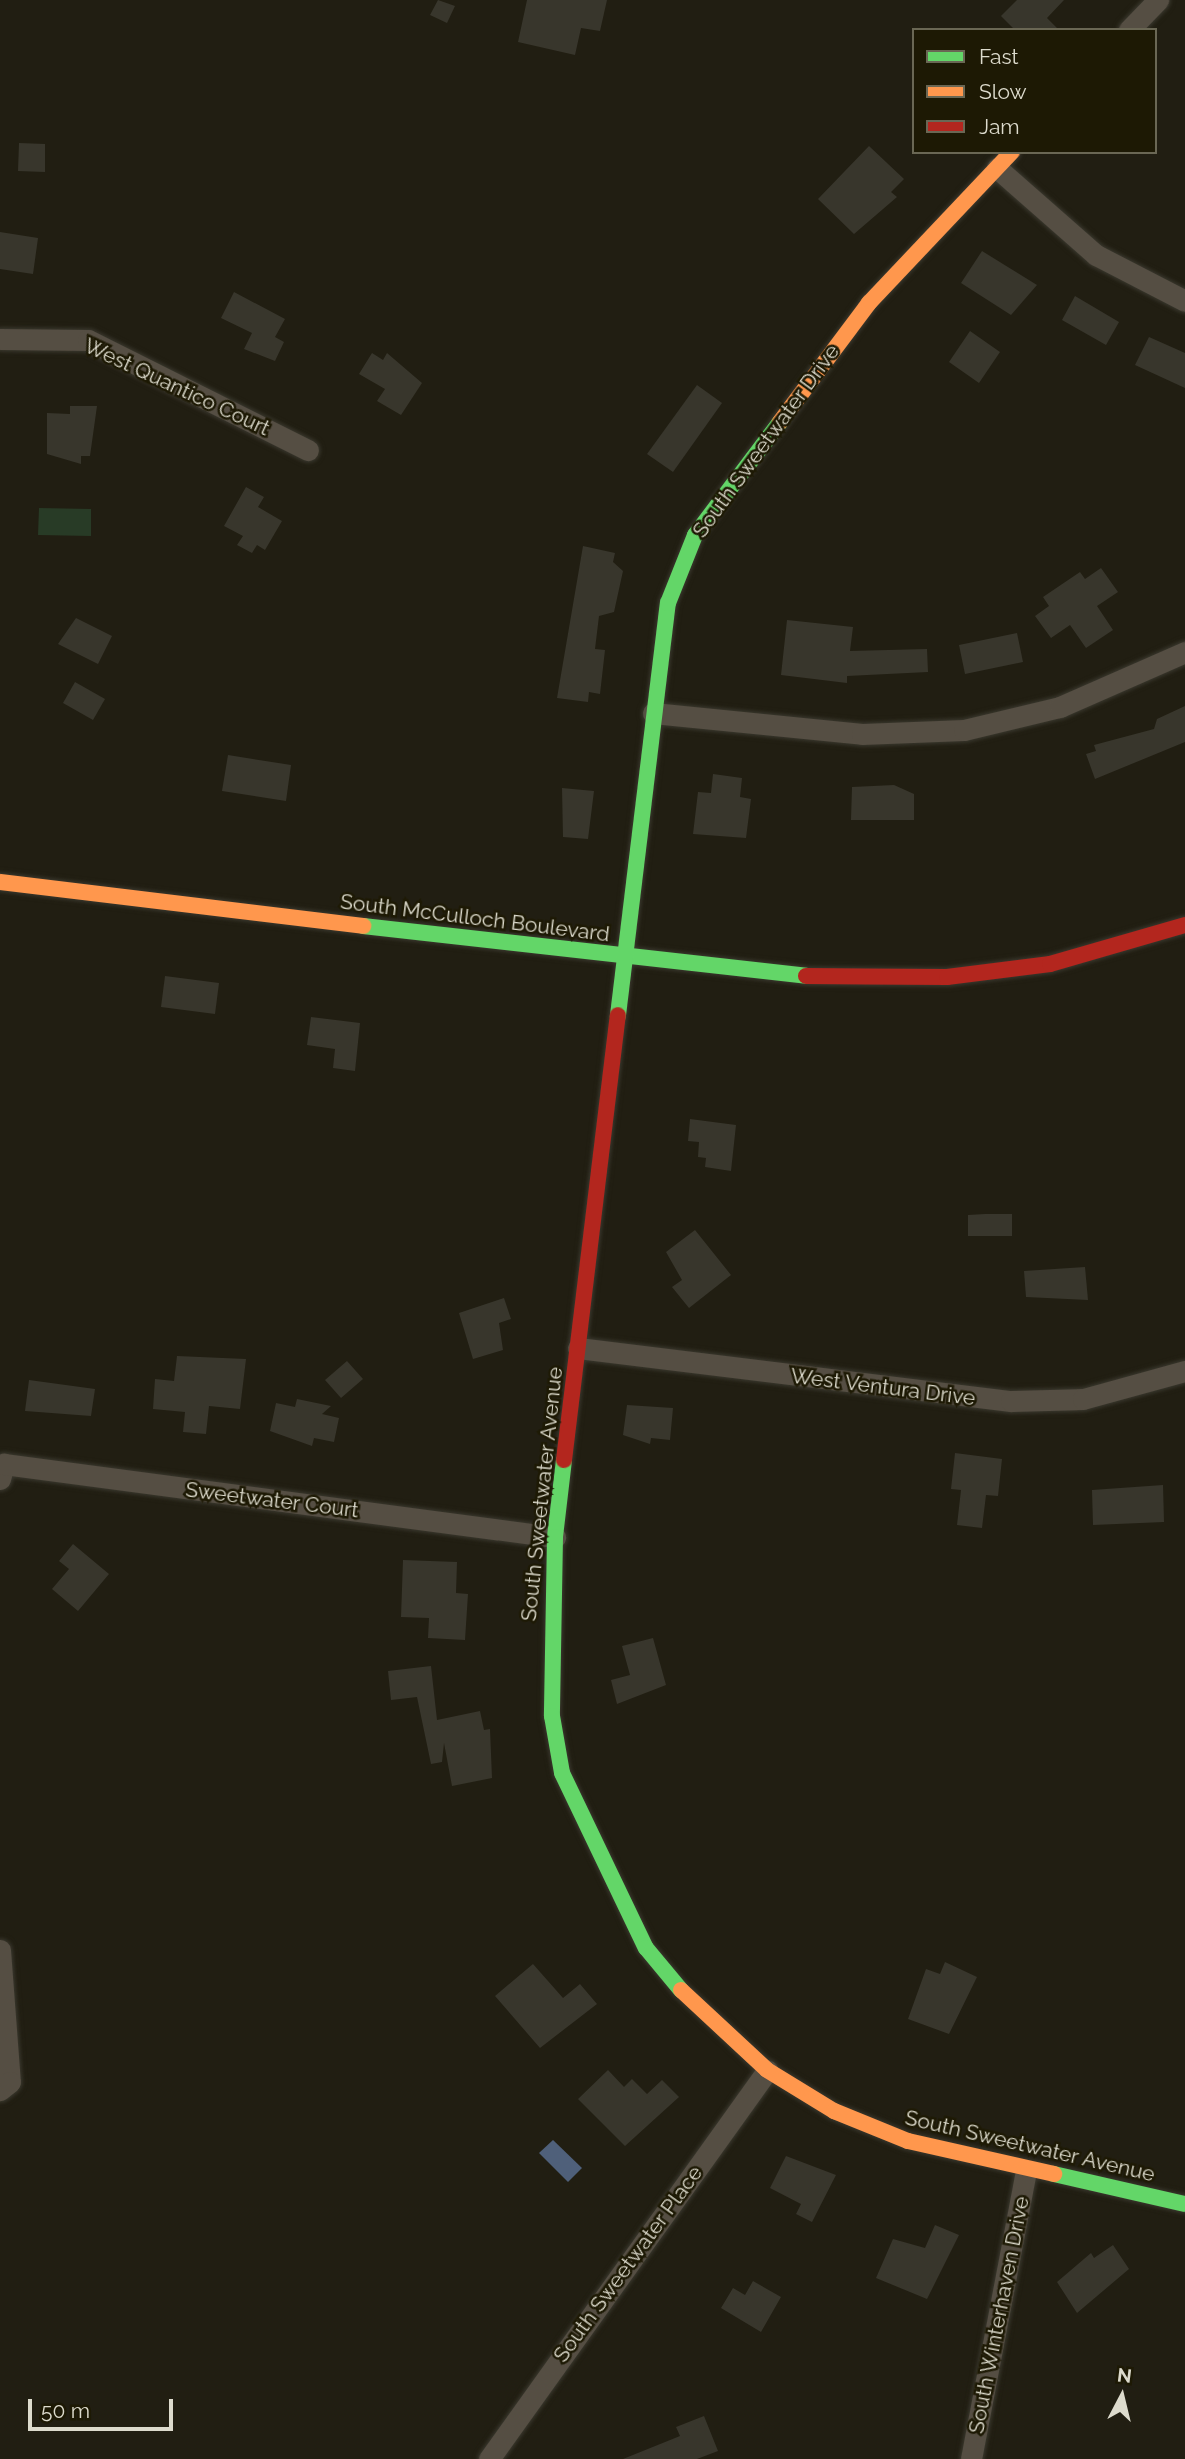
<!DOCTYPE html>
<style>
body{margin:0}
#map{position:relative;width:1185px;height:2459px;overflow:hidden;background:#211e12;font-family:Raleway,sans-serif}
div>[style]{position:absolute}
.green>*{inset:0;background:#283b26}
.water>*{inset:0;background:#4f607a}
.building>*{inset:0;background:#38362c}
.roads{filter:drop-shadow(0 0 2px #3a382e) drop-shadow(0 0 2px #3a382e)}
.street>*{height:21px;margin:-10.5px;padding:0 10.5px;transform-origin:10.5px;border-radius:10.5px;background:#554e43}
.fast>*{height:16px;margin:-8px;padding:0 8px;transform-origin:8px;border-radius:8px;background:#63d668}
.slow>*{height:16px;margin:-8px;padding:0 8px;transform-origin:8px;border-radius:8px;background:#ff974d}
.jam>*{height:16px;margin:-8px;padding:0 8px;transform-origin:8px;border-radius:8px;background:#b3261e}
span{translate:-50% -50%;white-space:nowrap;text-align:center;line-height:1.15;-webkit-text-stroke:5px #1d1904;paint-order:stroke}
.street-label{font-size:21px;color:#dddbcd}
.legend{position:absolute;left:912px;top:28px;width:245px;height:126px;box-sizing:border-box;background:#1d1904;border:2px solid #6a6754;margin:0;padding:9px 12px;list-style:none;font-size:21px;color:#dddbcd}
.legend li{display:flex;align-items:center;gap:14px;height:35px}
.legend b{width:35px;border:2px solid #6a6754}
.north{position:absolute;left:1087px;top:2361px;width:70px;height:70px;-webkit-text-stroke:5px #1d1904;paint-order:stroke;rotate:7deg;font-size:19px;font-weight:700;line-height:28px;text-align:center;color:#dddbcd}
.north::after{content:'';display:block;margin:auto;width:24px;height:32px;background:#dddbcd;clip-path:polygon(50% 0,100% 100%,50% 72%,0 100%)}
.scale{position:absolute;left:28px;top:2399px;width:145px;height:32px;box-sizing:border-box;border:4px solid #dddbcd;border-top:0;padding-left:9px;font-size:21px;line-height:24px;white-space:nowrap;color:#dddbcd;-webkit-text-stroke:5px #1d1904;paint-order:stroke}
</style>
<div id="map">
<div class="green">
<div style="clip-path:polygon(39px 508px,91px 509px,91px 536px,38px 535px)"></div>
</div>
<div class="water">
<div style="clip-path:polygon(553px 2140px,582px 2168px,568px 2182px,539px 2153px)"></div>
</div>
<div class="building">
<div style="clip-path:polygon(438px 0,455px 6px,447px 23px,430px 15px)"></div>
<div style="clip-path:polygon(527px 0,607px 0,600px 31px,581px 28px,575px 55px,518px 42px)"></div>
<div style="clip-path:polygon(1017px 0,1064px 0,1047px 18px,1059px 30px,1015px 30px,1001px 16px)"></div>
<div style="clip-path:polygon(19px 143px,45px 144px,45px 172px,18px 171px)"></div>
<div style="clip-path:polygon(869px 146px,904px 179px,891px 192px,897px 197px,854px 234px,818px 199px)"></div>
<div style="clip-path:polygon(0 232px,38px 238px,33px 274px,0 269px)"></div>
<div style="clip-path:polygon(982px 251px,1037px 285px,1011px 315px,961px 283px)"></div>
<div style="clip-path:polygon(234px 292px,285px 319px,275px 337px,284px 342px,275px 361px,244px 349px,252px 333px,221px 318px)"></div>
<div style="clip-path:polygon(1075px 296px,1119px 322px,1106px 345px,1062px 320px)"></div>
<div style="clip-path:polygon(970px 331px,1000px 352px,979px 383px,949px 362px)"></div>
<div style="clip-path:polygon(1149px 337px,1185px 353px,1185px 388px,1135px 365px)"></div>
<div style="clip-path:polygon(372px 353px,383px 360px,387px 353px,422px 383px,401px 415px,377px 401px,385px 389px,359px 374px)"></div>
<div style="clip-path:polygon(697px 385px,722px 403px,673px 472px,647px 454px)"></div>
<div style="clip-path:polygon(70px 406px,97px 406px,90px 456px,81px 456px,81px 464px,47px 454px,47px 413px,70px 414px)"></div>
<div style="clip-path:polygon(246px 487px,264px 497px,258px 507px,282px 521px,265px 550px,257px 545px,252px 553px,237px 545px,243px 536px,224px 526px)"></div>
<div style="clip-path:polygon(583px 546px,615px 553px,613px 562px,623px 571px,614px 612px,599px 616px,595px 649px,605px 650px,600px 694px,589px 692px,588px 702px,557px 698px)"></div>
<div style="clip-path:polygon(1101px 568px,1118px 592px,1097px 606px,1113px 630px,1086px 648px,1070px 625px,1051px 638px,1035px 616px,1049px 606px,1043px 597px,1080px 572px,1085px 579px)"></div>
<div style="clip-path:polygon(76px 618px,112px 636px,98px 664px,58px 644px)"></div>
<div style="clip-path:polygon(787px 620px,853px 627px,850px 651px,927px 649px,928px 672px,847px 676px,847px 683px,781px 675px)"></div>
<div style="clip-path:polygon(1017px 633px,1023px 662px,965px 674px,959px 645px)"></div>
<div style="clip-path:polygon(75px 682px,105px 699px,93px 720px,63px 703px)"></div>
<div style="clip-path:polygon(1185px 706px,1185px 742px,1095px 779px,1086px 754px,1096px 751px,1094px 745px,1154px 729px,1157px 719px)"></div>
<div style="clip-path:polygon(228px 755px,291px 765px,286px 801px,222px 791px)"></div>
<div style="clip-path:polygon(713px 774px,742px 778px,740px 797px,751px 799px,746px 838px,693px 834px,698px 792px,711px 793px)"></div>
<div style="clip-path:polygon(894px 785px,914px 794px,914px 820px,851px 820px,852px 787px)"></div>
<div style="clip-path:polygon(562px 788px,594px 791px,588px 839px,563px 837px)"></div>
<div style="clip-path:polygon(165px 976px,219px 983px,215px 1014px,161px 1007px)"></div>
<div style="clip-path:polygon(311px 1017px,360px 1023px,355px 1071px,333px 1068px,335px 1049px,307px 1045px)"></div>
<div style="clip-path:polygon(690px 1119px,736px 1125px,731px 1171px,705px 1167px,706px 1158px,698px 1157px,699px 1142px,688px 1141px)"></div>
<div style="clip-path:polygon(985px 1214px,1012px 1214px,1012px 1236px,968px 1236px,968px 1215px)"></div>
<div style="clip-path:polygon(695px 1230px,731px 1275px,689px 1308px,672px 1287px,682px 1280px,666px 1252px)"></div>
<div style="clip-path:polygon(1085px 1267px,1088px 1300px,1026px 1297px,1024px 1271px)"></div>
<div style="clip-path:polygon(504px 1298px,511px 1319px,499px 1323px,503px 1350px,473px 1359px,459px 1313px)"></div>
<div style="clip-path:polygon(177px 1356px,246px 1359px,240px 1409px,209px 1406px,206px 1434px,183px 1432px,185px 1412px,153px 1409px,155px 1379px,174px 1381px)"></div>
<div style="clip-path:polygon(347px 1361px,363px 1379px,341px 1398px,325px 1380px)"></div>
<div style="clip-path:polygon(29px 1380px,95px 1389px,91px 1416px,25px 1411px)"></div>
<div style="clip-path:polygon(297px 1399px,331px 1406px,322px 1414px,339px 1418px,334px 1442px,314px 1438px,312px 1446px,270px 1431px,276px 1403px,295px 1407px)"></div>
<div style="clip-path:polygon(627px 1405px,673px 1408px,670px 1440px,651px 1438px,650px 1444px,623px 1435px)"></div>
<div style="clip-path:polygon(955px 1453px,1002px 1459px,998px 1496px,986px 1495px,982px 1528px,957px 1525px,961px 1490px,951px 1489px)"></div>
<div style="clip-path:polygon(1163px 1485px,1164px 1522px,1093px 1525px,1092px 1490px)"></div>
<div style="clip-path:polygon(73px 1544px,109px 1574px,78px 1611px,52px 1589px,69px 1569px,59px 1561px)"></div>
<div style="clip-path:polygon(403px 1560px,457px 1562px,456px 1593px,468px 1594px,465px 1640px,428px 1638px,429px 1618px,401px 1617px)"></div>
<div style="clip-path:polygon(653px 1638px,666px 1685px,617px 1704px,611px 1680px,630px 1675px,622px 1646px)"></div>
<div style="clip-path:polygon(431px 1666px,437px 1720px,480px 1711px,484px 1730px,490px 1729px,492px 1778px,452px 1786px,444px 1743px,442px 1762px,431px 1764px,417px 1697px,391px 1700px,388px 1671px)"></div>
<div style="clip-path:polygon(945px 1962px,977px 1977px,949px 2034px,908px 2019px,926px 1969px,940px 1974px)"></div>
<div style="clip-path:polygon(533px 1964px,563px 1998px,580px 1984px,597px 2004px,540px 2048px,495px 1996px)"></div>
<div style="clip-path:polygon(608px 2070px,624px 2087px,632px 2079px,647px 2094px,662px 2080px,679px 2097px,625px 2146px,578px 2099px)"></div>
<div style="clip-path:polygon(786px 2156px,836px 2175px,812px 2222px,796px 2214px,801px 2204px,770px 2188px)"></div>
<div style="clip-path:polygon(935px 2225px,959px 2235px,927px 2299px,876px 2278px,893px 2239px,925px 2248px)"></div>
<div style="clip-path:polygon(1113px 2245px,1129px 2269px,1077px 2313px,1057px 2282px,1091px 2253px,1094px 2258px)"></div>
<div style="clip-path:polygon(753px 2281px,781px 2297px,761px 2332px,721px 2308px,733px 2288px,745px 2295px)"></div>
<div style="clip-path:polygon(704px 2416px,718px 2451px,697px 2459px,623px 2459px,680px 2436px,676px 2427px)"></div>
</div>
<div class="roads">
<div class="street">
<div style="left:1129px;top:30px;width:42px;rotate:-46deg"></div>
<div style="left:997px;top:168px;width:132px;rotate:41.3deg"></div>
<div style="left:1096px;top:255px;width:100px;rotate:27.3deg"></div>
<div style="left:0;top:339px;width:88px;rotate:0.7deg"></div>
<div style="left:88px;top:340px;width:246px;rotate:26.6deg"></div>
<div style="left:653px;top:713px;width:210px;rotate:5.7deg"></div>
<div style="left:862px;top:734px;width:102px;rotate:-2.2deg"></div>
<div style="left:964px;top:730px;width:99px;rotate:-13.5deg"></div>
<div style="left:1060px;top:707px;width:137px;rotate:-23.7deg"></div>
<div style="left:578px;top:1348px;width:436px;rotate:7deg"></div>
<div style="left:1011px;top:1401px;width:72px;rotate:-1.6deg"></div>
<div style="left:1083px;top:1399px;width:106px;rotate:-15.4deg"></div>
<div style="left:0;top:1479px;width:16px;rotate:-75deg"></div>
<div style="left:4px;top:1464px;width:556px;rotate:7.55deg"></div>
<div style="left:0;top:1950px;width:132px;rotate:85.7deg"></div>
<div style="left:10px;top:2082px;width:13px;rotate:141deg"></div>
<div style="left:489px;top:2459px;width:478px;rotate:-54.4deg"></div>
<div style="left:971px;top:2459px;width:293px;rotate:-79.2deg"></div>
</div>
<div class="fast">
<div style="left:363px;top:926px;width:446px;rotate:6.4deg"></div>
<div style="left:618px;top:1015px;width:415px;rotate:-83.1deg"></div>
<div style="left:668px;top:603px;width:73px;rotate:-68.3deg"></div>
<div style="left:695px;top:535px;width:141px;rotate:-53deg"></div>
<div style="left:564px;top:1460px;width:78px;rotate:96.7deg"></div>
<div style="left:555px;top:1537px;width:179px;rotate:91deg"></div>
<div style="left:552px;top:1716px;width:58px;rotate:80deg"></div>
<div style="left:562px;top:1773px;width:194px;rotate:64.4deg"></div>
<div style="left:646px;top:1948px;width:55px;rotate:50.2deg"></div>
<div style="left:1054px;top:2174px;width:134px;rotate:12.9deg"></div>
</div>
<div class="slow">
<div style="left:780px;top:422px;width:149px;rotate:-53.2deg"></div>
<div style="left:869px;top:303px;width:208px;rotate:-46.6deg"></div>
<div style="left:0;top:882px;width:366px;rotate:6.9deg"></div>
<div style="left:681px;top:1990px;width:117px;rotate:42.9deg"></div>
<div style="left:767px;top:2070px;width:79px;rotate:31.5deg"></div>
<div style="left:834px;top:2111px;width:80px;rotate:22.1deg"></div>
<div style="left:908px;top:2141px;width:150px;rotate:12.7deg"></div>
</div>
<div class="jam">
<div style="left:806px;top:976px;width:141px;rotate:0.4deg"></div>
<div style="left:947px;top:977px;width:104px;rotate:-7.2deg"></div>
<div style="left:1050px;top:964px;width:141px;rotate:-16.1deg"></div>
<div style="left:564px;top:1460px;width:448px;rotate:-83.1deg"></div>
</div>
</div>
<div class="street-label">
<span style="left:177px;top:387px;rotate:25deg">West Quantico Court</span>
<span style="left:766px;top:441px;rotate:-54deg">South Sweetwater Drive</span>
<span style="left:475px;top:918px;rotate:7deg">South McCulloch Boulevard</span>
<span style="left:883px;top:1387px;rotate:7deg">West Ventura Drive</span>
<span style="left:542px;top:1494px;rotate:-84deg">South Sweetwater Avenue</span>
<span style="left:272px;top:1500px;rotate:7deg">Sweetwater Court</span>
<span style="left:1030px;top:2146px;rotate:13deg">South Sweetwater Avenue</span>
<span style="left:628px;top:2264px;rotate:-54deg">South Sweetwater Place</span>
<span style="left:999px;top:2315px;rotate:-79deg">South Winterhaven Drive</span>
</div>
<ul class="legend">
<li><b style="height:9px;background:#63d668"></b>Fast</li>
<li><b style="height:9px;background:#ff974d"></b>Slow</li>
<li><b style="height:9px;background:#b3261e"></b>Jam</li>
</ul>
<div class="north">N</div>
<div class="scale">50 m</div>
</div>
